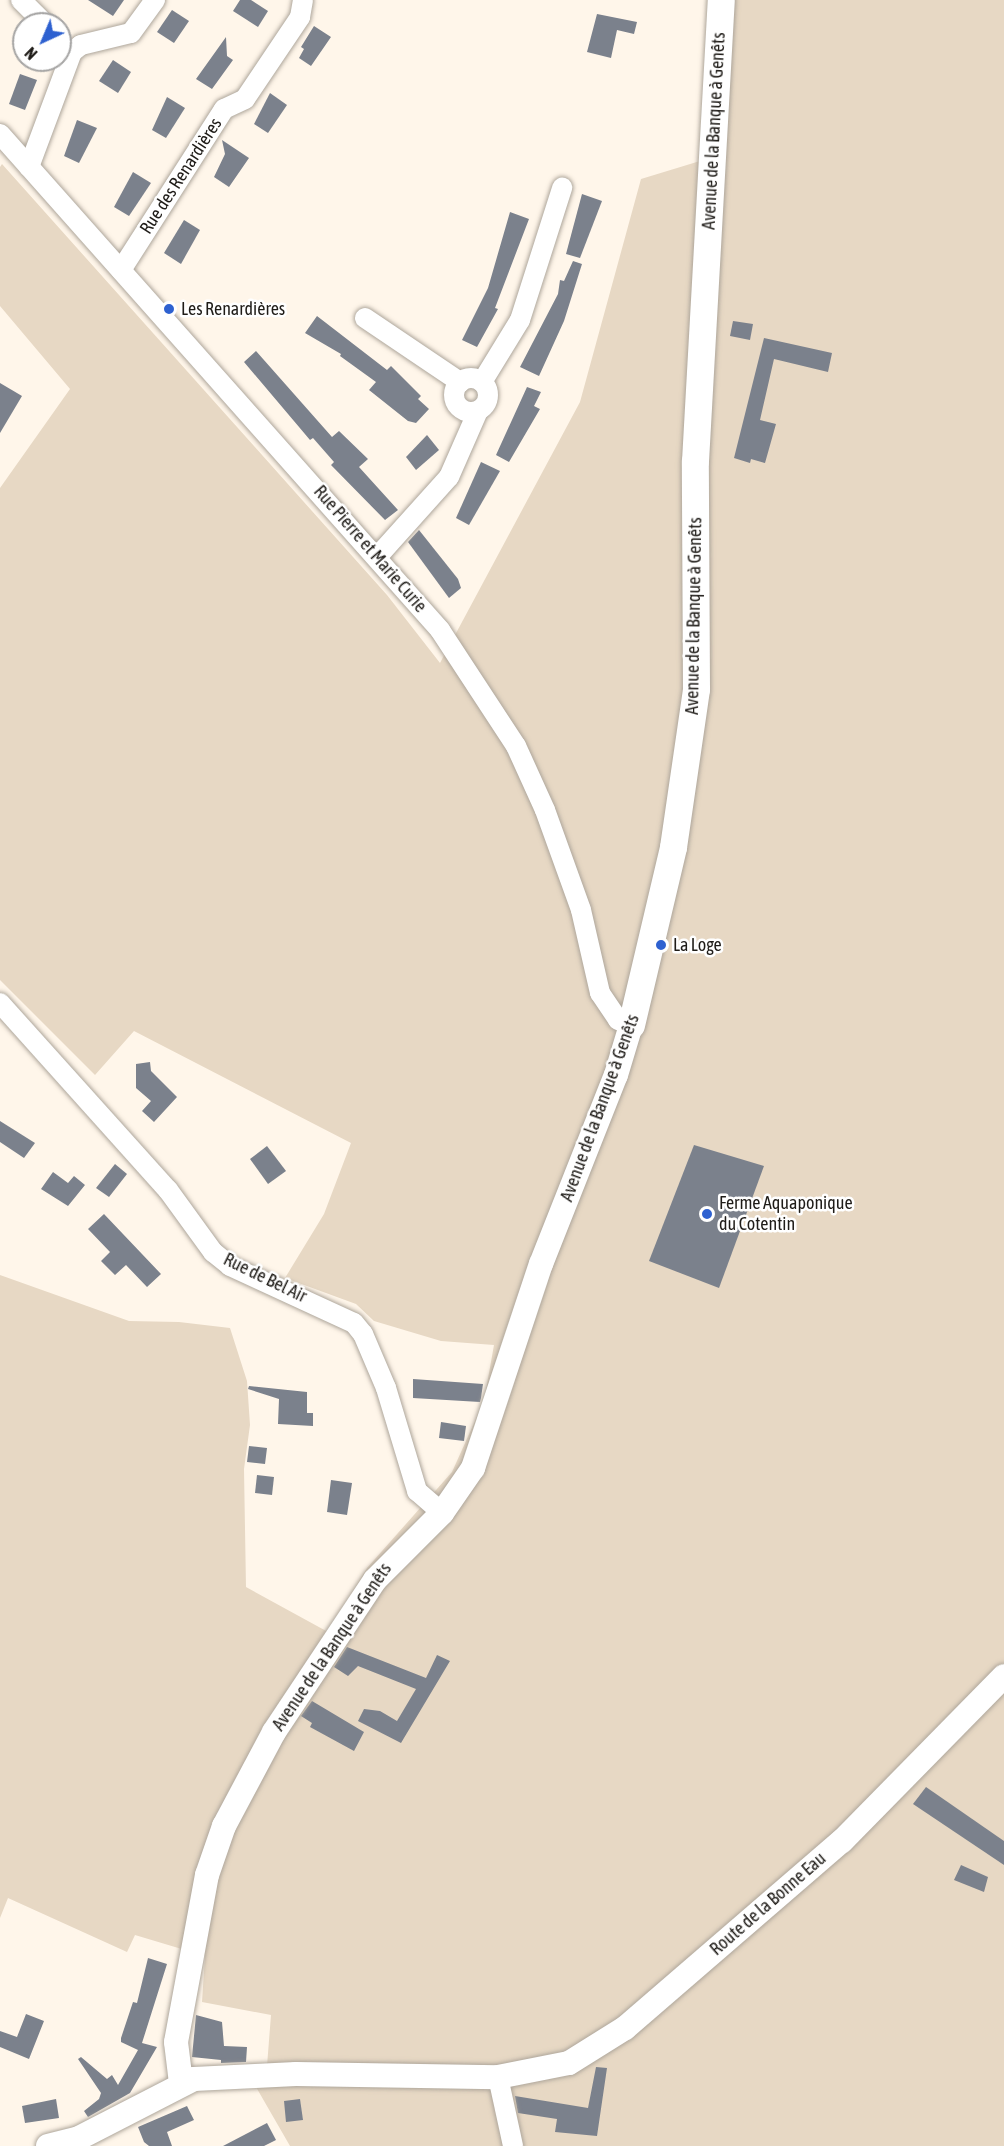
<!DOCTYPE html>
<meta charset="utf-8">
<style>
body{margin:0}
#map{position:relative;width:1004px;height:2146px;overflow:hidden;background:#fff6ea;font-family:"Asap Condensed",sans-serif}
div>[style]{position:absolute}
.green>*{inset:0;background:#e7d8c4}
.building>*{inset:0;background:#7b818c}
.roads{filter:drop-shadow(0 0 2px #aea69b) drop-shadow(0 0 2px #aea69b)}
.minor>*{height:20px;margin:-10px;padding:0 10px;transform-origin:10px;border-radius:10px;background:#fff}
.minor>.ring{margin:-10px;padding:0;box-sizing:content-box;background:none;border:20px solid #fff;border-radius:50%}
.tertiary>*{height:24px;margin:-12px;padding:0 12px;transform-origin:12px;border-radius:12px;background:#fff}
.secondary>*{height:27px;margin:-13.5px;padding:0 13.5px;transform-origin:13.5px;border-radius:13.5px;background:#fff}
.dots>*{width:16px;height:16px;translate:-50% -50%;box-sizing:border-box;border:3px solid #fff;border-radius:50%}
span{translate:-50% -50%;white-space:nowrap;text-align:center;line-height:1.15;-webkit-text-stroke:5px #fff;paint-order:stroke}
.street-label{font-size:18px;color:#1f1c18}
.poi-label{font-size:18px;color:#1f1c18}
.left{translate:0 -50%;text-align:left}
.north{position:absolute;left:12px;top:12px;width:60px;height:60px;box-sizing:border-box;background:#fff;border:2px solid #a5a4a3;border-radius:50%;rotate:224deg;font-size:16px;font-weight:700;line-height:24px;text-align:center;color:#1f1c18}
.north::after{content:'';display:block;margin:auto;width:21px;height:27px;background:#2e61d0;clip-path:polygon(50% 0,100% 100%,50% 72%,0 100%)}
</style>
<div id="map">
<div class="green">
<div style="clip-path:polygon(728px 0,1004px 0,1004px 2146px,290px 2146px,256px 2087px,267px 2066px,271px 2015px,202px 2002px,205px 1956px,135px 1935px,127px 1952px,8px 1898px,0 1918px,0 1275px,129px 1321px,179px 1322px,230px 1328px,247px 1381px,250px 1425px,244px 1469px,246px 1587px,328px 1632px,367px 1568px,452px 1472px,484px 1401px,494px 1345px,441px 1341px,374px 1321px,356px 1304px,285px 1278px,324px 1214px,351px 1143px,134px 1031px,95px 1075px,0 980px,0 488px,70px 389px,0 306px,0 167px,2px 164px,387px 595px,440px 663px,580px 402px,641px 179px,723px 154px)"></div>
</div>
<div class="building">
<div style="clip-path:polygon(88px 0,124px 0,113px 16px)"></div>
<div style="clip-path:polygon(240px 0,251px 0,268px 11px,258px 27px,233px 11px)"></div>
<div style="clip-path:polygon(172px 10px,189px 21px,174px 43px,157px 32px)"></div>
<div style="clip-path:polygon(597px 14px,637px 22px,634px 34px,617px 30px,611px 58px,587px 52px)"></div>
<div style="clip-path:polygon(314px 26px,331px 37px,311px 66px,299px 58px,304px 49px,301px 47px)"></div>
<div style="clip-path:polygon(226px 37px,227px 56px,233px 60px,212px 89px,196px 79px)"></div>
<div style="clip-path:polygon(113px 60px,131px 72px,118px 93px,99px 81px)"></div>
<div style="clip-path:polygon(20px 74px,37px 80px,25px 110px,9px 104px)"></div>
<div style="clip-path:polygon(270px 93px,287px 105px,268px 133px,254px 124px)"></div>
<div style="clip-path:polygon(167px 97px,185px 108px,166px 138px,152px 130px)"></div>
<div style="clip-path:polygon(77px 120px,97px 128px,79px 163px,64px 156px)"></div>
<div style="clip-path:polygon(222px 140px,249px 158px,229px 187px,214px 177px,225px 154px)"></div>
<div style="clip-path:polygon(133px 172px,151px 183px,129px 216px,114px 207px)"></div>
<div style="clip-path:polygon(582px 194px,602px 201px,580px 258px,566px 254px)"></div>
<div style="clip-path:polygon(510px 212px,529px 219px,495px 308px,498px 309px,477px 347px,462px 340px,488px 288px)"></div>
<div style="clip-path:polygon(184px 220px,200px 230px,181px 264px,164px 253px)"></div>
<div style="clip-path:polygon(573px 261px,582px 264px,564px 321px,539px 376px,520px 367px,558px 294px,560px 280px,564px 281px)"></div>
<div style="clip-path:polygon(317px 316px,387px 370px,391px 366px,421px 396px,418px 399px,429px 409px,416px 423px,408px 421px,369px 390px,376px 382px,340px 356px,341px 354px,305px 333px)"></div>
<div style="clip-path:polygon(733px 321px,753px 324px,750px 340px,730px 336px)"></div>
<div style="clip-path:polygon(764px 338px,832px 353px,828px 372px,774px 359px,760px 420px,776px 424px,765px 463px,751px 459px,750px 463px,734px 458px)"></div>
<div style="clip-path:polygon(256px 351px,332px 437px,339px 431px,368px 459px,359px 467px,398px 510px,385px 520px,331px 465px,334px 462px,313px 438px,310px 440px,244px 362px)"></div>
<div style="clip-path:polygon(0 383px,22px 396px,0 433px)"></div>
<div style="clip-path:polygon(527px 387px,541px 392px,534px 406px,540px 409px,509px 462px,496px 455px)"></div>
<div style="clip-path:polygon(427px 435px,439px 450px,416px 470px,406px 457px)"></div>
<div style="clip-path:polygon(481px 462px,500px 471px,469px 525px,456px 518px)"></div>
<div style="clip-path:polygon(419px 530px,458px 579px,461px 588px,449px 598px,408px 542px)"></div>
<div style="clip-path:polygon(150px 1062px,151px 1071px,177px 1097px,154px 1122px,142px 1111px,151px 1101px,136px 1088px,136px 1064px)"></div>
<div style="clip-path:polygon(0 1121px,35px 1143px,24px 1158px,0 1142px)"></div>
<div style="clip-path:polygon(694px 1145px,764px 1166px,719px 1288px,649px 1261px)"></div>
<div style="clip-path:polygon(267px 1146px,286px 1171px,268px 1184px,250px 1159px)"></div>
<div style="clip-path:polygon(115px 1164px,127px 1174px,109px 1197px,96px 1188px)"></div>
<div style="clip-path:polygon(53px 1172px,68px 1183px,74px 1176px,85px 1185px,68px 1206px,41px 1189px)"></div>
<div style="clip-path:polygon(104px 1214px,161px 1274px,147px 1287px,126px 1265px,115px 1275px,101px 1261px,110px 1252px,88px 1229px)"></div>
<div style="clip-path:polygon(413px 1379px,483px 1384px,481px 1398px,480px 1402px,413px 1398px)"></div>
<div style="clip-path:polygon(249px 1386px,307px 1392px,307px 1413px,313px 1413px,313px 1426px,278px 1424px,279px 1399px,248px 1389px)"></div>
<div style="clip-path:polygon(441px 1422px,466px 1426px,464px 1441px,439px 1438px)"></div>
<div style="clip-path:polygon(249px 1446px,267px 1448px,265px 1464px,247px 1462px)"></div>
<div style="clip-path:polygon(257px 1475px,274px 1477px,272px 1495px,255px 1493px)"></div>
<div style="clip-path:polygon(331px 1480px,352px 1483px,347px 1515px,327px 1512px)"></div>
<div style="clip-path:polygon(347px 1647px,426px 1678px,437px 1655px,450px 1661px,401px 1743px,358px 1721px,364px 1709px,380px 1711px,397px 1721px,416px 1689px,358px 1666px,348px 1676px,334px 1667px)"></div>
<div style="clip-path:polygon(312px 1701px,364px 1732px,354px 1751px,310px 1727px,312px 1723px,301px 1716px)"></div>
<div style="clip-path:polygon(926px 1787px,1004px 1841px,1004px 1865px,913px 1804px)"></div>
<div style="clip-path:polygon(961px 1865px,988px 1877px,984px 1892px,954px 1880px)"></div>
<div style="clip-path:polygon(148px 1958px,167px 1964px,142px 2043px,157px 2047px,130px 2093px,88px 2117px,84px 2111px,99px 2099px,101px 2093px,78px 2059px,81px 2057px,107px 2079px,112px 2075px,118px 2085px,138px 2050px,121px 2042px,121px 2038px,133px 2002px,137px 2003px)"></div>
<div style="clip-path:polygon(26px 2014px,44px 2021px,29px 2059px,0 2047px,0 2031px,17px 2037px)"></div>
<div style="clip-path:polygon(196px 2015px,222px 2022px,224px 2046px,247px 2047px,246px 2062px,221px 2063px,221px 2060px,192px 2057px)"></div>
<div style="clip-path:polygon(596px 2067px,607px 2068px,597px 2136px,555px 2132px,557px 2119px,518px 2113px,515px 2096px,588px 2108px)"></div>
<div style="clip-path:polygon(56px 2099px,59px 2118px,25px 2123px,22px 2106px)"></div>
<div style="clip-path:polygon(300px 2099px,303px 2120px,286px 2122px,284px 2101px)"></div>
<div style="clip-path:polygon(187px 2106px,194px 2120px,167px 2132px,172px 2146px,149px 2146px,144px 2142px,138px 2127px)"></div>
<div style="clip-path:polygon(267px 2123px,276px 2140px,264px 2146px,223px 2146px)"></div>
</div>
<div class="roads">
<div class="minor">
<div style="left:21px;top:0;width:34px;rotate:45deg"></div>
<div style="left:0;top:134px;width:663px;rotate:48.42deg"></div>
<div style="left:440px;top:630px;width:139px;rotate:56.8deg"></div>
<div style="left:516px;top:746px;width:70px;rotate:65.6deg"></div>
<div style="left:545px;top:810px;width:106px;rotate:70.2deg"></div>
<div style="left:581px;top:910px;width:85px;rotate:77.1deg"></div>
<div style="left:600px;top:993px;width:32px;rotate:56deg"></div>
<div style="left:618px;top:1020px;width:14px;rotate:21deg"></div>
<div style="left:29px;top:167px;width:123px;rotate:-69.5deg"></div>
<div style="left:72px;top:52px;width:11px;rotate:-38deg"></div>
<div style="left:81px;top:45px;width:51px;rotate:-13.5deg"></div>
<div style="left:131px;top:33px;width:41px;rotate:-54deg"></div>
<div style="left:121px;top:270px;width:191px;rotate:-57.4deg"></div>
<div style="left:224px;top:109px;width:23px;rotate:-25deg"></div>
<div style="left:245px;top:99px;width:99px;rotate:-56.1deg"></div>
<div style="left:300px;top:17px;width:17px;rotate:-80deg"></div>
<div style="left:365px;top:318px;width:115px;rotate:34deg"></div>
<div class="ring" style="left:454px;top:378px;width:14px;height:14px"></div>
<div style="left:482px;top:382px;width:73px;rotate:-58.5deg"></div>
<div style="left:520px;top:320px;width:139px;rotate:-72.3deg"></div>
<div style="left:378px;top:556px;width:106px;rotate:-48.1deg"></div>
<div style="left:449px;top:477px;width:72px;rotate:-66.3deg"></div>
<div style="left:0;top:1003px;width:251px;rotate:48.1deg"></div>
<div style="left:168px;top:1190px;width:77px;rotate:54deg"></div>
<div style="left:213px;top:1252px;width:22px;rotate:39deg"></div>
<div style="left:230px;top:1266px;width:136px;rotate:24.7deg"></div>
<div style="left:354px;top:1323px;width:14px;rotate:51deg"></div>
<div style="left:363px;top:1334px;width:59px;rotate:66.9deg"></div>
<div style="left:386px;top:1388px;width:108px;rotate:73.2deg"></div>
<div style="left:417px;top:1491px;width:33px;rotate:41deg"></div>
<div style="left:498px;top:2077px;width:71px;rotate:77.7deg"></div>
</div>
<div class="tertiary">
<div style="left:181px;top:2083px;width:41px;rotate:-97deg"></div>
<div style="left:176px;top:2042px;width:170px;rotate:-79.5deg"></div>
<div style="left:207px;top:1875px;width:52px;rotate:-70.9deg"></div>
<div style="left:224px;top:1826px;width:106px;rotate:-62deg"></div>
<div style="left:274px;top:1732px;width:182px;rotate:-56.4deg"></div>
<div style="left:375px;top:1580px;width:95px;rotate:-45deg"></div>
<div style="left:442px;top:1513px;width:55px;rotate:-55.4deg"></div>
<div style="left:473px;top:1468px;width:215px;rotate:-71.6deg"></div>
<div style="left:541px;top:1264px;width:203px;rotate:-68.4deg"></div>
<div style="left:616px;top:1075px;width:52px;rotate:-73.3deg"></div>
<div style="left:48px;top:2146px;width:32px;rotate:-14deg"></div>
<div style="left:79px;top:2138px;width:129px;rotate:-27.2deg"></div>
<div style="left:194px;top:2079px;width:102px;rotate:-2.8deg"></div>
<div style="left:296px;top:2074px;width:202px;rotate:0.9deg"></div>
<div style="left:498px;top:2077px;width:72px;rotate:-11.2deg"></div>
<div style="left:569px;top:2063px;width:66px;rotate:-32deg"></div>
<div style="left:625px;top:2028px;width:286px;rotate:-40.8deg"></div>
<div style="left:842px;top:1841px;width:231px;rotate:-45.5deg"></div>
</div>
<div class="secondary">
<div style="left:631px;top:1025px;width:183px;rotate:-76.7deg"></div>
<div style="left:673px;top:847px;width:160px;rotate:-81.7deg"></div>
<div style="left:696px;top:689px;width:228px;rotate:-90.3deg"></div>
<div style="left:695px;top:461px;width:462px;rotate:-86.8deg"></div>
</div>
</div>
<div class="dots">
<div style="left:169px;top:309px;background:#2e61d0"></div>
<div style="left:661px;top:945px;background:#2e61d0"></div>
<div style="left:707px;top:1214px;background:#2e61d0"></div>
</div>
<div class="street-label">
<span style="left:714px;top:131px;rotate:-87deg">Avenue de la Banque à Genêts</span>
<span style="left:181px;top:176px;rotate:-57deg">Rue des Renardières</span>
<span style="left:370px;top:549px;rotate:49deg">Rue Pierre et Marie Curie</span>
<span style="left:694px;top:616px;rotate:-89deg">Avenue de la Banque à Genêts</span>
<span style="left:600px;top:1108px;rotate:-70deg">Avenue de la Banque à Genêts</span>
<span style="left:265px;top:1278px;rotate:26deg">Rue de Bel Air</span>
<span style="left:332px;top:1647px;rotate:-56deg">Avenue de la Banque à Genêts</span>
<span style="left:768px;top:1904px;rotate:-41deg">Route de la Bonne Eau</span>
</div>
<div class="poi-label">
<span class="left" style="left:181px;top:309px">Les Renardières</span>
<span class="left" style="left:673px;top:945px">La Loge</span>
<span class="left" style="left:719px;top:1214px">Ferme Aquaponique<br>du Cotentin</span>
</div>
<div class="north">N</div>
</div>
